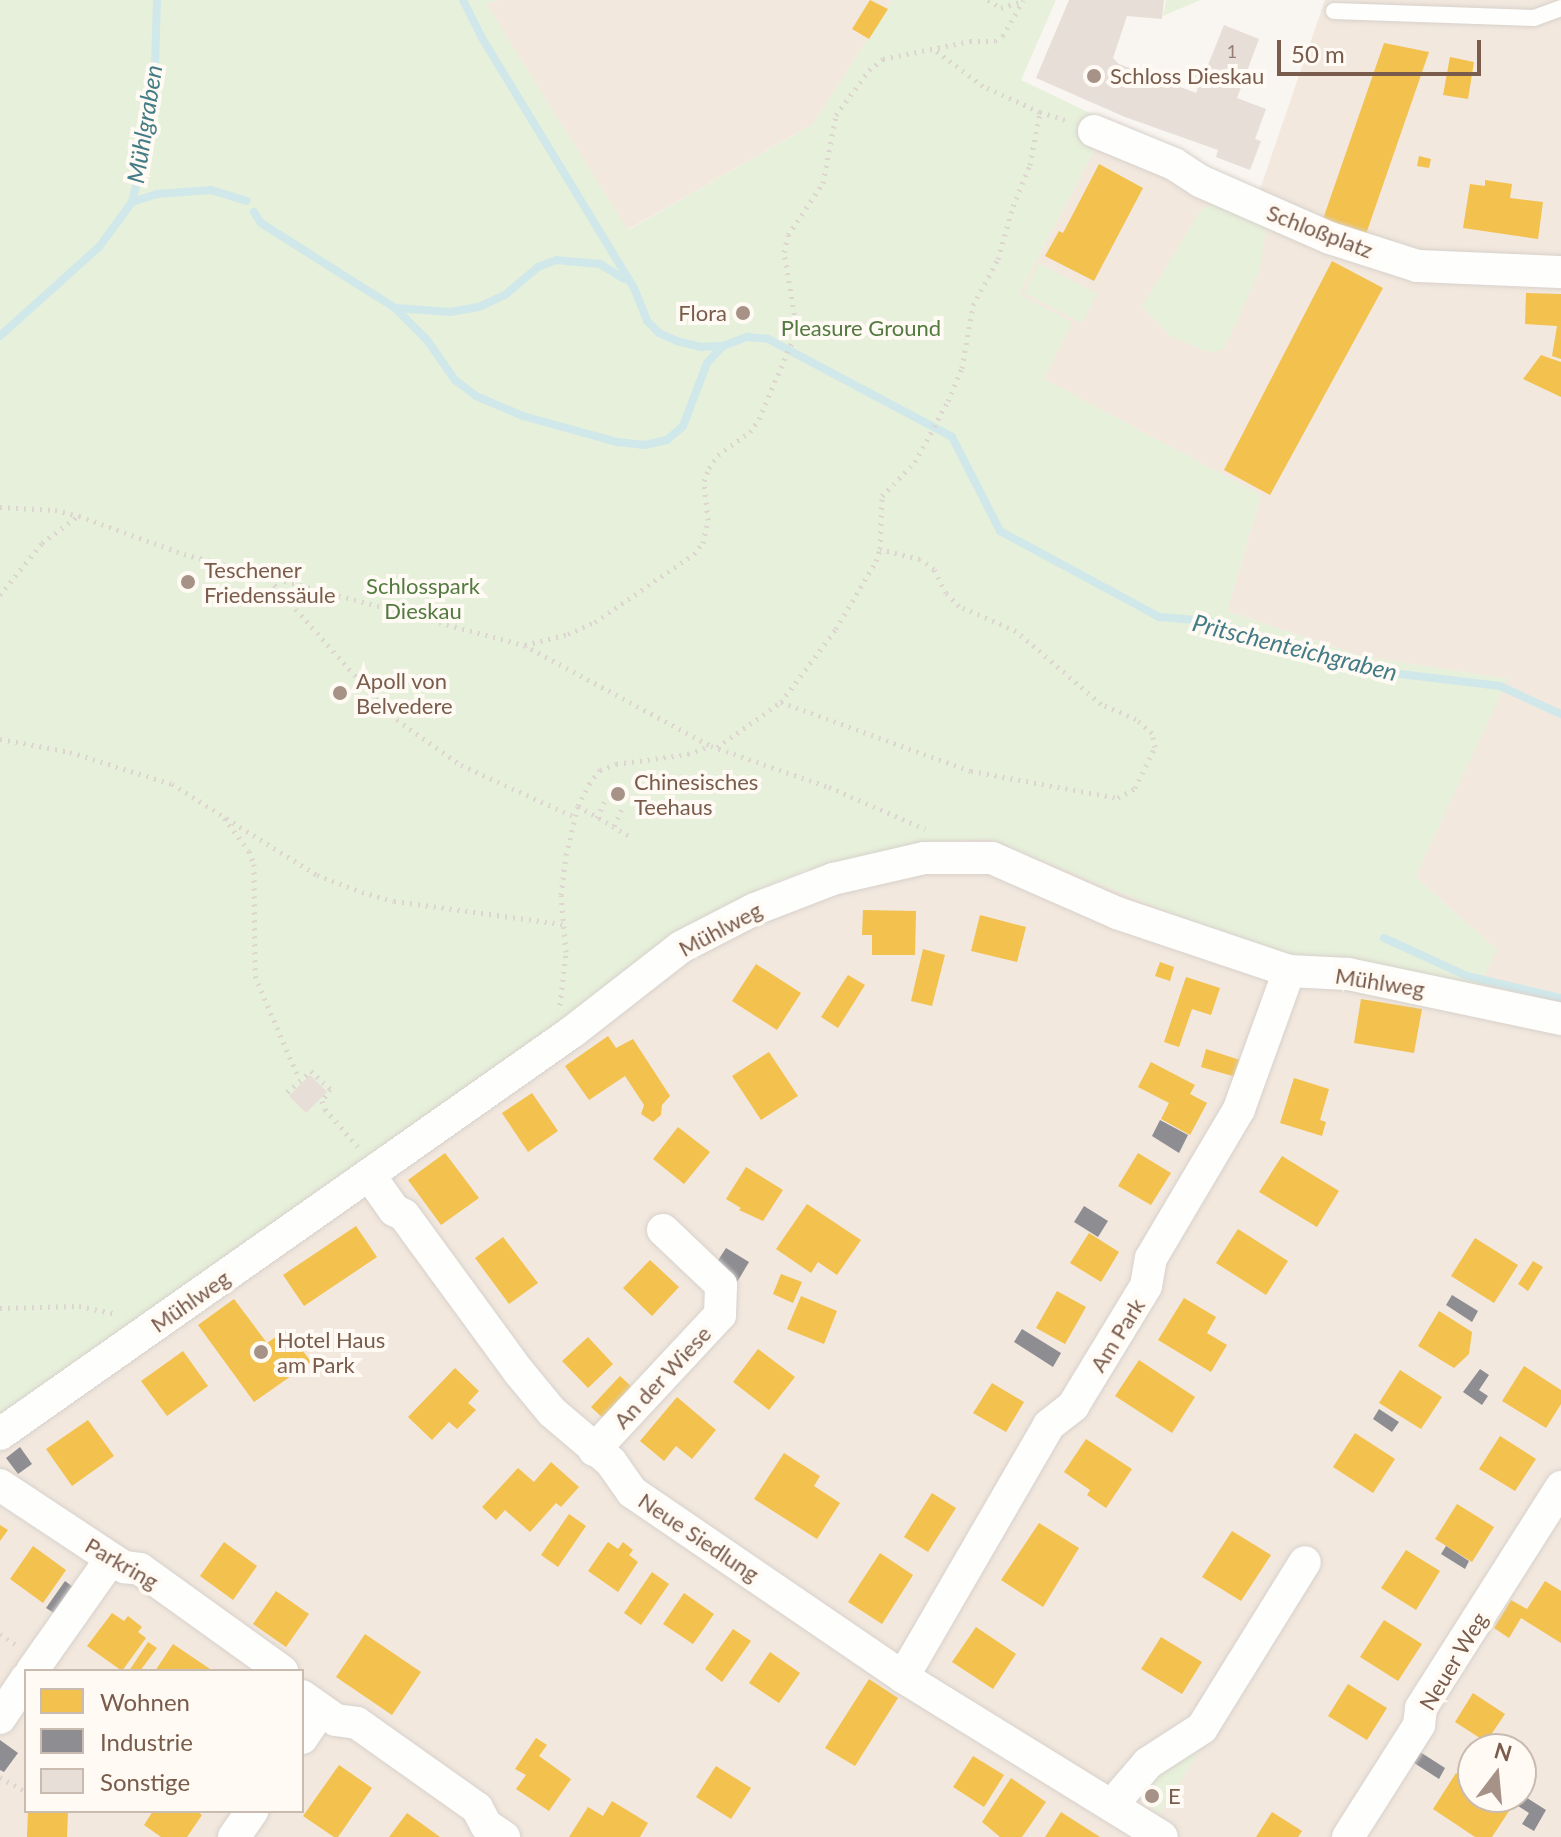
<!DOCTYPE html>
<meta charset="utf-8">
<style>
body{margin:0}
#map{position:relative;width:1561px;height:1837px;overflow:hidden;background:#f9f5f0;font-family:Lato,sans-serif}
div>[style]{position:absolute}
.residential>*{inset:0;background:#f2e8de}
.green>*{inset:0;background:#e7f0db}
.homes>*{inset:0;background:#f2c14e}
.industry>*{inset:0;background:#8d8d92}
.stream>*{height:8px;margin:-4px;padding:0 4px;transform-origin:4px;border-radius:4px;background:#d0e8ea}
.building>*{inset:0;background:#e6ded7}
.path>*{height:5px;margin-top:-2.5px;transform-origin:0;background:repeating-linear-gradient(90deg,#dcd5d0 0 2px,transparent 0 8px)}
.roads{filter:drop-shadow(0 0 2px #d7d1cb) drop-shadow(0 0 2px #d7d1cb)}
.service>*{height:16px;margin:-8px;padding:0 8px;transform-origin:8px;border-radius:8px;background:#fefefd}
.minor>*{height:32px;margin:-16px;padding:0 16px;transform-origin:16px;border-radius:16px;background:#fefefd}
.dots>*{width:22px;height:22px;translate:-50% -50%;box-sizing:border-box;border:4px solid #fffaf3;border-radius:50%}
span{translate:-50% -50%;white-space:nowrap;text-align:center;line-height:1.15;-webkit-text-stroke:8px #fffaf3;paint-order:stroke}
.number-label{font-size:18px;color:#977e72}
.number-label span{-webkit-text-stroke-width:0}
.poi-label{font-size:22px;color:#7a5c4d}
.left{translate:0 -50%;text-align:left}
.right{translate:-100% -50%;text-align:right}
.street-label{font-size:22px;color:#7a5c4d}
.park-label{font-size:22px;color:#537a41}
.water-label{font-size:24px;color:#437c86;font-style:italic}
.legend{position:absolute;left:24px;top:1669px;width:280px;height:144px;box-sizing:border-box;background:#fffaf3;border:2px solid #cabbb1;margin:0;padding:10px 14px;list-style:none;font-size:24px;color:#7a5c4d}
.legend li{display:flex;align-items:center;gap:16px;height:40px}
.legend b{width:40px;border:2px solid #cabbb1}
.north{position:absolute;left:1457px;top:1733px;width:80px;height:80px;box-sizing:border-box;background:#fffaf3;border:2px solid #cabbb1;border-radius:50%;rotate:16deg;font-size:22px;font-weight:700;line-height:32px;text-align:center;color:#7a5c4d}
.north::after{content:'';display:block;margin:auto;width:28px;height:36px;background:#a69286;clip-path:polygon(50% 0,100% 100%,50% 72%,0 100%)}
.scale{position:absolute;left:1277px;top:40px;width:204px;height:36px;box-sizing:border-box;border:4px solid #7a5c4d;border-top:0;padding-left:10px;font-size:24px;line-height:28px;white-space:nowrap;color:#7a5c4d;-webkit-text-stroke:6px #fffaf3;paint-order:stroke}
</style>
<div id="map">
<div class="residential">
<div style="clip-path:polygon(498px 0,893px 0,813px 124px,627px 230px,486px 4px)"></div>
<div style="clip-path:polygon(evenodd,1325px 0,1561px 0,1561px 1837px,0 1837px,0 1422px,361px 1166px,823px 872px,908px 844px,989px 839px,1272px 954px,1497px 950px,1415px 877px,1507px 679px,1361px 656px,1227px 611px,1261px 495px,1043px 379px,1019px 294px,1109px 122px,1259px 192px,1325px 0,26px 1671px,302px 1671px,302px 1811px,26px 1811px,26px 1671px,1325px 0,1473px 1749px,1521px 1749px,1521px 1797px,1473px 1797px,1473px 1749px)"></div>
</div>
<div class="green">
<div style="clip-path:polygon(0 0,498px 0,486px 4px,628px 230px,813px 124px,893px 0,1056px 0,1021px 80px,1109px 122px,1019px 294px,1072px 322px,1044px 379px,1261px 495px,1227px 611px,1361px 656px,1508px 679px,1415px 877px,1497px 950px,1479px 987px,1272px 954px,989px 839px,908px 844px,823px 872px,806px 870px,759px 889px,751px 903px,573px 1018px,0 1422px)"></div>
<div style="clip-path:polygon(1166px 0,1200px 0,1163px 16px)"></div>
<div style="clip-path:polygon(1221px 197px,1268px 216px,1260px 269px,1224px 349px,1211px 353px,1170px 336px,1142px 307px,1200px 211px)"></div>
<div style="clip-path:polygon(1039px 263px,1097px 294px,1082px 323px,1024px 293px)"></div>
<div style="clip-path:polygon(1209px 1735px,1160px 1814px,1152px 1809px,1162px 1791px,1153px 1785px,1143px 1801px,1143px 1789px,1148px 1781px)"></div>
</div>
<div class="homes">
<div style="clip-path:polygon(870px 0,888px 9px,869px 39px,852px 29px)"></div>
<div style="clip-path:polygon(1384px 43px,1429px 52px,1366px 234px,1323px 219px)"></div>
<div style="clip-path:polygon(1450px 57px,1474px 62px,1468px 99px,1443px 95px)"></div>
<div style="clip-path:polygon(1419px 156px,1431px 159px,1429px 168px,1417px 166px)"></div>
<div style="clip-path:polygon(1099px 164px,1143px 188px,1094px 281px,1045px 256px,1059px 231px,1063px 233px)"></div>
<div style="clip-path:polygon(1485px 180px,1512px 184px,1510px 198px,1543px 202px,1538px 239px,1463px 228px,1470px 184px,1485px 186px)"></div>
<div style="clip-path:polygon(1332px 261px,1383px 288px,1270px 495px,1224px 470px)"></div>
<div style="clip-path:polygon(1526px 293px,1561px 294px,1561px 359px,1552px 356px,1557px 326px,1525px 324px)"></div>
<div style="clip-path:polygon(1541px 355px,1561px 362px,1561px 397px,1523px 379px)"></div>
<div style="clip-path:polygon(863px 910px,916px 911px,915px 955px,872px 955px,872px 935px,862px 935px)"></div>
<div style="clip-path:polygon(980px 915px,1026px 927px,1017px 962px,971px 951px)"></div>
<div style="clip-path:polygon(923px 949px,945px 955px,932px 1006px,911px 1001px)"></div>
<div style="clip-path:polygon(1160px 962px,1174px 967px,1170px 981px,1155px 976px)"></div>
<div style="clip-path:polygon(756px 964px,801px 993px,777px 1030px,732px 1001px)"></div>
<div style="clip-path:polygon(848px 975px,865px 985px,838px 1028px,821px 1017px)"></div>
<div style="clip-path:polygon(1186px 977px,1220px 988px,1211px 1015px,1192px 1009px,1179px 1047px,1164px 1042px)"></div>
<div style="clip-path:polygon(1361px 999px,1422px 1009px,1414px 1053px,1354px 1043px)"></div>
<div style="clip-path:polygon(608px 1036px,616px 1048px,633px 1039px,670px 1096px,662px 1105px,661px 1115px,653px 1122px,641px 1114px,644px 1105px,625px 1076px,589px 1100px,565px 1066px)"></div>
<div style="clip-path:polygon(1206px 1049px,1243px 1061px,1236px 1077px,1201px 1067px)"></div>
<div style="clip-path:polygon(769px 1052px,798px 1096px,761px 1120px,732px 1076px)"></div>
<div style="clip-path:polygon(1151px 1062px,1195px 1085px,1190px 1094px,1207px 1103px,1190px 1135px,1161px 1119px,1169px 1103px,1138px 1087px)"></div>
<div style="clip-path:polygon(1294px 1078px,1329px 1089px,1320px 1120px,1326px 1122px,1322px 1136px,1280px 1123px)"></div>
<div style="clip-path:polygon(532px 1093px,558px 1131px,528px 1152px,502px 1113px)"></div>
<div style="clip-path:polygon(678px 1127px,710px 1152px,684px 1184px,653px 1159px)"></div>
<div style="clip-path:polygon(445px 1153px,479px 1198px,441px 1225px,408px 1180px)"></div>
<div style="clip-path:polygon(1138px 1153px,1171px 1173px,1151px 1205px,1118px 1186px)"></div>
<div style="clip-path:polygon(1282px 1156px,1339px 1191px,1317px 1227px,1259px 1192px)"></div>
<div style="clip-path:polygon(746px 1167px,783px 1190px,763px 1221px,739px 1210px,741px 1208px,726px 1199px)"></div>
<div style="clip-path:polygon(807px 1204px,861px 1240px,837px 1275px,818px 1262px,811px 1273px,776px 1249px)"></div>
<div style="clip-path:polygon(356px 1226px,377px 1257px,304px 1306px,283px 1275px)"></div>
<div style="clip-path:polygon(1238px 1229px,1288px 1261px,1266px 1295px,1216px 1263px)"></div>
<div style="clip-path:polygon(1089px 1233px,1119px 1252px,1101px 1282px,1070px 1263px)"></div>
<div style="clip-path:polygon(503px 1237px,538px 1283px,509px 1304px,475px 1258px)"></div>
<div style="clip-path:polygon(1475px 1238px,1518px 1265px,1494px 1303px,1451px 1276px)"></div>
<div style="clip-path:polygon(650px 1260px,679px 1287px,652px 1316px,623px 1288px)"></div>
<div style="clip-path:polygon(1533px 1261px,1543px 1267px,1528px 1291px,1518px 1284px)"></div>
<div style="clip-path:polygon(781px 1274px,802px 1282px,793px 1303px,773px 1294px)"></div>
<div style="clip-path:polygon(1057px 1291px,1086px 1307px,1065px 1344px,1036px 1328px)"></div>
<div style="clip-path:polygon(801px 1296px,837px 1311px,824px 1344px,787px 1329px)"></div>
<div style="clip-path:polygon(1184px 1298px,1216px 1317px,1207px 1333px,1227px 1345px,1211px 1372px,1158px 1340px)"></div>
<div style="clip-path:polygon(234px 1299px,267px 1343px,287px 1329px,311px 1362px,254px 1402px,198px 1325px)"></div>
<div style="clip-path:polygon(1439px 1311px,1472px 1332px,1469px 1354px,1454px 1368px,1418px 1346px)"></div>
<div style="clip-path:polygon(588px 1337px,613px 1364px,588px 1388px,562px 1361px)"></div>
<div style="clip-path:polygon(758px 1349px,795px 1377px,769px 1410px,733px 1382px)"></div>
<div style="clip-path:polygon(183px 1351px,208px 1386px,167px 1416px,141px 1381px)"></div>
<div style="clip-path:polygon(1139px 1360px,1195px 1397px,1172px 1433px,1115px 1396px)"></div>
<div style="clip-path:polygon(1524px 1366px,1561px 1390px,1561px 1404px,1546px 1428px,1502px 1401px)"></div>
<div style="clip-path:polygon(455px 1368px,479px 1391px,468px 1403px,476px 1410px,457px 1429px,449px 1422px,432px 1440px,408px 1417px)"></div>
<div style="clip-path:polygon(1400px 1370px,1442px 1397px,1421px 1429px,1379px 1403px)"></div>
<div style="clip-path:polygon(620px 1376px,633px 1388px,604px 1419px,591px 1407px)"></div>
<div style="clip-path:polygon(992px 1383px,1024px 1402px,1006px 1432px,973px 1413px)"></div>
<div style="clip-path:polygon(677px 1397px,716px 1430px,692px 1459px,676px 1446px,664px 1461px,640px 1441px)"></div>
<div style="clip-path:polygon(88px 1420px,114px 1456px,72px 1486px,46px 1449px)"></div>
<div style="clip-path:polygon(1355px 1433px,1395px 1459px,1373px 1493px,1333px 1467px)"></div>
<div style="clip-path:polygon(1500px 1436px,1536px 1459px,1515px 1491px,1479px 1469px)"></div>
<div style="clip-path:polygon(1086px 1439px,1132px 1469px,1106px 1508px,1087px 1495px,1090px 1490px,1064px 1472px)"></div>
<div style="clip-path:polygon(784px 1453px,820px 1476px,814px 1486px,840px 1503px,817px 1539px,754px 1499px)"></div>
<div style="clip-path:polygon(551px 1462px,579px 1487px,561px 1507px,556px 1503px,530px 1532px,505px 1510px,496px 1520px,482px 1507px,518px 1468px,534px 1482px)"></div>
<div style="clip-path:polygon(932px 1493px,956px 1508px,928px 1552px,904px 1537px)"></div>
<div style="clip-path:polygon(1457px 1504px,1494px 1527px,1472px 1562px,1435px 1539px)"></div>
<div style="clip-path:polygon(569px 1514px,586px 1526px,558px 1567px,541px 1555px)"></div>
<div style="clip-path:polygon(1039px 1523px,1079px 1548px,1043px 1607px,1001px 1580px)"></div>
<div style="clip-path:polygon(0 1525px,8px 1530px,0 1541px)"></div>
<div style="clip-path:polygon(1232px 1531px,1271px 1555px,1241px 1601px,1202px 1577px)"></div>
<div style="clip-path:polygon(224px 1542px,257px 1566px,233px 1600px,200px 1576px)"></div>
<div style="clip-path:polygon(608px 1542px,618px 1549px,623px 1542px,633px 1550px,629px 1555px,638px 1562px,618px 1592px,588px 1571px)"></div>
<div style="clip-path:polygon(33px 1546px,66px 1570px,43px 1603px,10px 1579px)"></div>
<div style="clip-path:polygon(1406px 1550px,1440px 1571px,1416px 1610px,1381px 1588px)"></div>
<div style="clip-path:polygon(880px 1553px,913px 1575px,882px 1624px,848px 1602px)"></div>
<div style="clip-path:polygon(652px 1572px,669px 1584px,641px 1625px,624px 1613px)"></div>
<div style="clip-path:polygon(1545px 1581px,1561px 1591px,1561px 1643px,1521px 1618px,1509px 1638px,1494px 1628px,1511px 1600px,1527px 1609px)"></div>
<div style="clip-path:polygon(276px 1591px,309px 1614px,286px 1647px,253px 1624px)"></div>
<div style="clip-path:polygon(684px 1593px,714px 1614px,693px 1644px,663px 1624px)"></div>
<div style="clip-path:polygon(112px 1613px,124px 1621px,128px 1616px,142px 1627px,138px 1632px,146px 1638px,122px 1671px,87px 1646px)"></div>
<div style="clip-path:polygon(1384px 1620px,1422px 1644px,1398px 1681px,1360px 1657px)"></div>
<div style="clip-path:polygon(976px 1627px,1016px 1654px,993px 1689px,952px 1662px)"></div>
<div style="clip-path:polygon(733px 1629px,751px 1641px,722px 1682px,705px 1669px)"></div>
<div style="clip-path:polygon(365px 1634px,421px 1672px,392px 1715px,336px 1677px)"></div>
<div style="clip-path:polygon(1161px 1637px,1202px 1662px,1182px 1694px,1141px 1669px)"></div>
<div style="clip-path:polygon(148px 1642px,157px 1648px,140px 1671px,129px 1671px)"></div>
<div style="clip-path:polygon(173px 1644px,213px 1671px,155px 1671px)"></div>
<div style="clip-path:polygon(770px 1652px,800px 1673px,779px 1703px,749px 1683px)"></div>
<div style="clip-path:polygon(869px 1679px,898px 1698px,855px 1766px,825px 1748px)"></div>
<div style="clip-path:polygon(1348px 1684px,1387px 1708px,1367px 1740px,1328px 1716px)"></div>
<div style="clip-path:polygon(1473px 1693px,1505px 1714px,1486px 1742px,1455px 1722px)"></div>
<div style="clip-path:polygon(536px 1738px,547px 1745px,539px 1756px,571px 1779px,549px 1811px,516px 1789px,526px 1775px,515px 1769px)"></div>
<div style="clip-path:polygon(973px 1756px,1004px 1775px,984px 1807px,953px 1787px)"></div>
<div style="clip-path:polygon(339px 1765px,372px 1788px,338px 1837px,334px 1837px,303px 1816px)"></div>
<div style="clip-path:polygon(716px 1766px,751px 1788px,731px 1819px,696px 1797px)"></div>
<div style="clip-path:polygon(1456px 1773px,1473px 1785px,1473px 1797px,1494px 1797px,1511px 1808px,1492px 1837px,1475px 1837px,1433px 1809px)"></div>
<div style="clip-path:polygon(1011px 1778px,1046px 1802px,1022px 1837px,1000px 1837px,982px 1822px)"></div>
<div style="clip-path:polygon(1154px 1788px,1160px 1792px,1151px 1805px,1145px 1801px)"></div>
<div style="clip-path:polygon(612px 1801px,648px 1823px,640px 1837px,569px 1837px,588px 1807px,603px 1816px)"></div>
<div style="clip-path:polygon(28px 1811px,68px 1811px,67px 1837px,27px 1837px)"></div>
<div style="clip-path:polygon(153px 1811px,197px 1811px,202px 1815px,187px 1837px,161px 1837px,144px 1825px)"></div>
<div style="clip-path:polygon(1061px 1812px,1100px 1837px,1045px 1837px)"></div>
<div style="clip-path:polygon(1272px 1812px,1302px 1831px,1298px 1837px,1256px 1837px)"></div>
<div style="clip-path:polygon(407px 1813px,440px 1837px,389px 1837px)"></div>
</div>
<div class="industry">
<div style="clip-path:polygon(1160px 1120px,1188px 1135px,1179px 1153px,1152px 1136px)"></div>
<div style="clip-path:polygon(1084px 1206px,1108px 1221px,1098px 1237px,1074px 1222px)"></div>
<div style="clip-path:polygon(726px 1248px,749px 1262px,736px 1284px,715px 1265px)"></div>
<div style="clip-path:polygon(1452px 1295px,1478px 1311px,1472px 1322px,1446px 1305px)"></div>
<div style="clip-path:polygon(1022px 1329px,1061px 1353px,1053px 1367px,1014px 1342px)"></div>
<div style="clip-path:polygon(1480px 1369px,1489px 1375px,1479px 1390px,1488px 1396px,1482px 1405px,1463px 1392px)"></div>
<div style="clip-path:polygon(1379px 1409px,1399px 1422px,1392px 1432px,1373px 1419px)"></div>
<div style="clip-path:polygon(20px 1447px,32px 1464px,18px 1474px,6px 1458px)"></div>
<div style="clip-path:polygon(1446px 1546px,1469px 1561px,1465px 1569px,1441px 1554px)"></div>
<div style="clip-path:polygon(65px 1581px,73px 1587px,54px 1613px,46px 1608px)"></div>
<div style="clip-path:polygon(0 1740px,18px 1753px,4px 1772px,0 1770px)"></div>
<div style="clip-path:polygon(1417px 1750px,1445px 1768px,1439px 1779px,1411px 1761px)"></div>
<div style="clip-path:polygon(1524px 1796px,1546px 1810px,1534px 1831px,1522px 1824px,1529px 1813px,1518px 1806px)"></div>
</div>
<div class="stream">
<div style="left:463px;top:0;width:42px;rotate:63.4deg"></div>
<div style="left:482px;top:38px;width:293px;rotate:58.7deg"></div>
<div style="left:634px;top:288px;width:35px;rotate:68deg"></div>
<div style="left:647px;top:321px;width:17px;rotate:45deg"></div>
<div style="left:659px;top:333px;width:20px;rotate:24deg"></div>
<div style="left:677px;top:341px;width:25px;rotate:14deg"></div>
<div style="left:701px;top:347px;width:22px;rotate:-3deg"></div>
<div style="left:132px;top:202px;width:26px;rotate:-18deg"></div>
<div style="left:157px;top:194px;width:54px;rotate:-4.2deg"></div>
<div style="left:211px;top:190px;width:37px;rotate:17deg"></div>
<div style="left:254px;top:212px;width:13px;rotate:58deg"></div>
<div style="left:261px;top:223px;width:159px;rotate:32.4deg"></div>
<div style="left:395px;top:308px;width:45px;rotate:45deg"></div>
<div style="left:427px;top:340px;width:49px;rotate:55deg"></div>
<div style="left:455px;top:380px;width:26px;rotate:37deg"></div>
<div style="left:476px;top:396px;width:51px;rotate:23.1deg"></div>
<div style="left:523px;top:416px;width:98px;rotate:15.5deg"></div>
<div style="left:617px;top:442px;width:28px;rotate:6deg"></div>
<div style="left:645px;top:445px;width:23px;rotate:-13deg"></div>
<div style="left:667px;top:440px;width:21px;rotate:-41deg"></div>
<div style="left:683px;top:426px;width:67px;rotate:-69.1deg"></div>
<div style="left:707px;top:363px;width:23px;rotate:-47deg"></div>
<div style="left:723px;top:346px;width:26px;rotate:-21deg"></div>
<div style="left:747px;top:337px;width:21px;rotate:5deg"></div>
<div style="left:768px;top:339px;width:208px;rotate:28deg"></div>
<div style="left:952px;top:437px;width:106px;rotate:62.9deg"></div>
<div style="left:1000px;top:531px;width:181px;rotate:28.4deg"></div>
<div style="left:1159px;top:617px;width:50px;rotate:4.6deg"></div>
<div style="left:1209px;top:621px;width:173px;rotate:16.8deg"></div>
<div style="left:1375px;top:671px;width:126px;rotate:6.8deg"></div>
<div style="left:1500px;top:686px;width:67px;rotate:24.7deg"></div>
<div style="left:395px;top:308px;width:55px;rotate:4.2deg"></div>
<div style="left:450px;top:312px;width:29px;rotate:-10deg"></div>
<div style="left:479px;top:307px;width:29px;rotate:-25deg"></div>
<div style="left:505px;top:295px;width:43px;rotate:-40.3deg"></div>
<div style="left:538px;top:267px;width:19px;rotate:-21deg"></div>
<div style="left:556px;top:260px;width:44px;rotate:5.2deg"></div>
<div style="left:600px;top:264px;width:28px;rotate:32deg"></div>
<div style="left:0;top:336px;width:133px;rotate:-42deg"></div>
<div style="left:99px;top:247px;width:56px;rotate:-53.7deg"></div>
<div style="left:132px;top:202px;width:72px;rotate:-76.3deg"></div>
<div style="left:149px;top:132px;width:36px;rotate:-82deg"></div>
<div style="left:154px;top:96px;width:96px;rotate:-88.2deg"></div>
<div style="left:1384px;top:938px;width:91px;rotate:24.6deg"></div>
<div style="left:1467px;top:976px;width:97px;rotate:13.2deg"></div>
</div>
<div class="building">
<div style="clip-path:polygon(1069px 0,1164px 0,1162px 19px,1127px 16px,1113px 58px,1119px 64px,1196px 93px,1198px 89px,1189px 83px,1189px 74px,1196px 68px,1206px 70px,1224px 25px,1259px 39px,1237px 98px,1266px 109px,1255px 139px,1261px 141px,1250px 170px,1216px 157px,1218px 150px,1125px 117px,1036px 78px)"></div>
<div style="clip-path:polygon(310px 1075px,327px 1092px,306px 1113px,289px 1096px)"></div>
</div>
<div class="path">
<div style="left:988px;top:0;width:15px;rotate:32deg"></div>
<div style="left:1001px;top:8px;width:22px;rotate:-18deg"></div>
<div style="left:1040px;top:112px;width:31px;rotate:17deg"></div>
<div style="left:0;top:507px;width:55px;rotate:3.1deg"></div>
<div style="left:55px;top:510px;width:25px;rotate:14deg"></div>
<div style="left:79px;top:516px;width:112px;rotate:19.9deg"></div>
<div style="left:184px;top:554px;width:352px;rotate:15deg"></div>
<div style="left:524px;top:645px;width:213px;rotate:28.4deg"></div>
<div style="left:711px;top:746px;width:125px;rotate:19.2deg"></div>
<div style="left:829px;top:787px;width:105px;rotate:23.6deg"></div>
<div style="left:269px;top:579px;width:182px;rotate:48.3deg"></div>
<div style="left:390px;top:715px;width:87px;rotate:35.2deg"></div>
<div style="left:461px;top:765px;width:125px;rotate:24.5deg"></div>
<div style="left:0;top:595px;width:67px;rotate:-51.1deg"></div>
<div style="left:42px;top:543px;width:45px;rotate:-36.9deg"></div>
<div style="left:525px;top:645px;width:44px;rotate:-14.3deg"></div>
<div style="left:568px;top:634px;width:30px;rotate:-24deg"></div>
<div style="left:595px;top:622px;width:120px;rotate:-34.5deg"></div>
<div style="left:694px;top:554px;width:14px;rotate:-51deg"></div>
<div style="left:703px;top:543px;width:24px;rotate:-78deg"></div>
<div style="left:708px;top:520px;width:39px;rotate:-96deg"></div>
<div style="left:704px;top:481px;width:14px;rotate:-69deg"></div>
<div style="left:709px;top:468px;width:16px;rotate:-55deg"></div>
<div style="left:718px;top:455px;width:39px;rotate:-36deg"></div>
<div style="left:750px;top:432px;width:16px;rotate:-55deg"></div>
<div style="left:759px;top:419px;width:97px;rotate:-66.9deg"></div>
<div style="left:797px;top:330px;width:79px;rotate:-99.5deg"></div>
<div style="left:784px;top:252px;width:17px;rotate:-77deg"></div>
<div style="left:788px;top:235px;width:63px;rotate:-56.1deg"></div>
<div style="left:823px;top:183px;width:69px;rotate:-79.2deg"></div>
<div style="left:836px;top:115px;width:56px;rotate:-53.7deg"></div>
<div style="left:869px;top:70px;width:18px;rotate:-38deg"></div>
<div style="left:883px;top:59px;width:89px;rotate:-11.7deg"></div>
<div style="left:970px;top:41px;width:25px"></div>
<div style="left:995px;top:41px;width:9px;rotate:-32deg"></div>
<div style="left:1003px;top:36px;width:41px;rotate:-60.9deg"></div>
<div style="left:781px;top:702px;width:202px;rotate:20deg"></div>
<div style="left:971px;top:771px;width:149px;rotate:10.4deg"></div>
<div style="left:1118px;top:798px;width:20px;rotate:-30deg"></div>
<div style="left:1135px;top:788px;width:46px;rotate:-64deg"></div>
<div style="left:1155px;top:747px;width:14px;rotate:-102deg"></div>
<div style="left:1152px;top:733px;width:21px;rotate:-139deg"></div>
<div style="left:1136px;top:719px;width:38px;rotate:-157deg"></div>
<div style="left:1101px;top:704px;width:112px;rotate:-139.3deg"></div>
<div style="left:1016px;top:631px;width:62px;rotate:-156.3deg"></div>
<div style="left:959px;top:606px;width:18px;rotate:-135deg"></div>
<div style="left:946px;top:593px;width:27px;rotate:-117deg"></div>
<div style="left:934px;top:569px;width:17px;rotate:-144deg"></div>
<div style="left:920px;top:559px;width:41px;rotate:-166deg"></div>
<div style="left:0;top:739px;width:71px;rotate:10.5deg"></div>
<div style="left:70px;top:752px;width:107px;rotate:17.4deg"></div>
<div style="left:172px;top:784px;width:171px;rotate:32.1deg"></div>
<div style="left:317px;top:875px;width:48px;rotate:20.7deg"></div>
<div style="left:362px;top:892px;width:33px;rotate:16deg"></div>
<div style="left:394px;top:901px;width:170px;rotate:7.8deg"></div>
<div style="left:717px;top:747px;width:78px;rotate:-35.1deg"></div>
<div style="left:781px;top:702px;width:91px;rotate:-53deg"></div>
<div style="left:836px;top:629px;width:79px;rotate:-59.5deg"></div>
<div style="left:876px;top:561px;width:13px;rotate:-72deg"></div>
<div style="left:880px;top:549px;width:53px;rotate:-87.8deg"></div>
<div style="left:882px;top:496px;width:47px;rotate:-45.9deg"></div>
<div style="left:915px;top:462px;width:69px;rotate:-61.6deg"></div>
<div style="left:948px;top:401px;width:36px;rotate:-67deg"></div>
<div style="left:962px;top:368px;width:64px;rotate:-80.1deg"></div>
<div style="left:973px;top:305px;width:52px;rotate:-61.5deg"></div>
<div style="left:998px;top:259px;width:55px;rotate:-74.2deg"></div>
<div style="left:1013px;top:206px;width:44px;rotate:-67.5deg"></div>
<div style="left:1030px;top:165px;width:54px;rotate:-79.3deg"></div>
<div style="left:1040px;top:112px;width:63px;rotate:-155.5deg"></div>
<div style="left:983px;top:86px;width:60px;rotate:-143.1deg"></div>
<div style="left:578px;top:806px;width:58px;rotate:30.1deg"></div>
<div style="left:224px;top:818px;width:41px;rotate:52.9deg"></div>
<div style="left:249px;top:851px;width:14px;rotate:69deg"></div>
<div style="left:254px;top:864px;width:112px;rotate:89.5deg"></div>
<div style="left:255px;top:976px;width:112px;rotate:66.9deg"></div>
<div style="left:597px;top:818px;width:20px;rotate:-66deg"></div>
<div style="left:614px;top:826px;width:20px;rotate:-66deg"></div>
<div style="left:560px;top:1005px;width:53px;rotate:-83.5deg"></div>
<div style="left:566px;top:952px;width:57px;rotate:-95deg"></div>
<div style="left:561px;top:895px;width:40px;rotate:-82.9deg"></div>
<div style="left:566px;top:855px;width:50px;rotate:-76.2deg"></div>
<div style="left:578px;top:806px;width:25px;rotate:-63deg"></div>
<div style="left:589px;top:784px;width:18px;rotate:-52deg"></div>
<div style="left:600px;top:770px;width:17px;rotate:-21deg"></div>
<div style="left:616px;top:764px;width:73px;rotate:-7.9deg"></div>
<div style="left:688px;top:754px;width:23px;rotate:-20deg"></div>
<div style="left:287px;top:1092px;width:32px;rotate:-41deg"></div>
<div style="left:311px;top:1071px;width:26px;rotate:43deg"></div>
<div style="left:330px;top:1089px;width:14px;rotate:124deg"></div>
<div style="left:322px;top:1101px;width:9px;rotate:69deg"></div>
<div style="left:325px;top:1109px;width:50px;rotate:49deg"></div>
<div style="left:0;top:1308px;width:79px;rotate:-1.5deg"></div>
<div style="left:79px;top:1306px;width:40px;rotate:12deg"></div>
<div style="left:0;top:1634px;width:22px;rotate:34deg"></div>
<div style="left:0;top:1777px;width:30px;rotate:30deg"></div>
</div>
<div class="roads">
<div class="service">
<div style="left:1334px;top:11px;width:200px;rotate:2deg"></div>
<div style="left:1534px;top:18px;width:29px;rotate:-20deg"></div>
</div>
<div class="minor">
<div style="left:1094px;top:131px;width:87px;rotate:22.4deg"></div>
<div style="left:1174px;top:164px;width:31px;rotate:33deg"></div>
<div style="left:1200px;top:181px;width:142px;rotate:23.7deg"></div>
<div style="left:1330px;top:238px;width:91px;rotate:17.8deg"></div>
<div style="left:1417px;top:266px;width:144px;rotate:2.4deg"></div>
<div style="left:370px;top:1176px;width:42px;rotate:54.8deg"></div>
<div style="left:394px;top:1210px;width:11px;rotate:27deg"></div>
<div style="left:404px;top:1215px;width:195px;rotate:53.8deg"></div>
<div style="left:519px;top:1372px;width:52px;rotate:50.5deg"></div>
<div style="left:552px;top:1412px;width:77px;rotate:40.3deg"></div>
<div style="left:611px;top:1462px;width:37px;rotate:55deg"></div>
<div style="left:632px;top:1492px;width:328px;rotate:34.3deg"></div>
<div style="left:903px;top:1677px;width:304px;rotate:31.7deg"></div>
<div style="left:0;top:1434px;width:699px;rotate:-35.1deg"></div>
<div style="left:572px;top:1032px;width:138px;rotate:-37.9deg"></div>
<div style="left:681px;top:947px;width:83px;rotate:-27.2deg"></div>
<div style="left:755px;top:909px;width:84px;rotate:-21deg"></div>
<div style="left:833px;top:879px;width:93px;rotate:-13deg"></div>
<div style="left:924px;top:858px;width:68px"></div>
<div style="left:992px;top:858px;width:137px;rotate:23.7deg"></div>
<div style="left:1117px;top:913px;width:182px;rotate:18.6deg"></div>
<div style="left:1289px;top:971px;width:59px;rotate:2.9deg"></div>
<div style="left:1348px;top:974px;width:218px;rotate:11.9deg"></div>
<div style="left:594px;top:1450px;width:185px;rotate:-47deg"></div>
<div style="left:720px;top:1315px;width:30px;rotate:-88deg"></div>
<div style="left:721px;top:1285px;width:80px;rotate:-136.5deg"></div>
<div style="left:0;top:1485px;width:149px;rotate:33.5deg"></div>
<div style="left:124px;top:1567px;width:16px;rotate:7deg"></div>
<div style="left:140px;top:1569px;width:175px;rotate:35.7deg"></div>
<div style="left:32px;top:1671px;width:137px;rotate:-54.8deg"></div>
<div style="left:903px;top:1677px;width:291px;rotate:-59.9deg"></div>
<div style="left:1049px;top:1425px;width:31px;rotate:-38deg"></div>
<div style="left:1073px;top:1406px;width:140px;rotate:-58.7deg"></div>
<div style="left:1146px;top:1286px;width:28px;rotate:-80deg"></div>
<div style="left:1151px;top:1258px;width:173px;rotate:-59.4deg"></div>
<div style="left:1239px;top:1109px;width:147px;rotate:-70.1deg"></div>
<div style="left:302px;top:1696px;width:42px;rotate:35.2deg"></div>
<div style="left:336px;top:1720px;width:21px;rotate:8deg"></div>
<div style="left:357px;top:1723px;width:147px;rotate:35.3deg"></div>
<div style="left:477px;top:1808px;width:19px;rotate:62deg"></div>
<div style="left:486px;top:1825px;width:22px;rotate:34deg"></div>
<div style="left:0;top:1718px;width:47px;rotate:-56.3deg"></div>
<div style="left:302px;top:1738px;width:34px;rotate:-56deg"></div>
<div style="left:1112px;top:1805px;width:55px;rotate:-49.4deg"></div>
<div style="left:1148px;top:1763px;width:64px;rotate:-32.9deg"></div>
<div style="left:1202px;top:1728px;width:195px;rotate:-58.2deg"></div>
<div style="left:234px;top:1837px;width:32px;rotate:-55deg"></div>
<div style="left:1348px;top:1837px;width:133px;rotate:-57.6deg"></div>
<div style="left:1419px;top:1725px;width:17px;rotate:-83deg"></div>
<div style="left:1421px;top:1708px;width:262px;rotate:-57.6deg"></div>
</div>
</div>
<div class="dots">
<div style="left:1094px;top:76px;background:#a69286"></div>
<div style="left:743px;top:313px;background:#a69286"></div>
<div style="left:188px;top:582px;background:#a69286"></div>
<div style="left:340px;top:693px;background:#a69286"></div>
<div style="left:618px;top:794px;background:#a69286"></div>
<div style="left:261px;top:1352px;background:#a69286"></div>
<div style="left:1152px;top:1796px;background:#a69286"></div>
</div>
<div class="number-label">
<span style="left:1232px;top:51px">1</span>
</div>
<div class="poi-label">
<span class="left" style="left:1110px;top:76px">Schloss Dieskau</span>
<span class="right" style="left:727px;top:313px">Flora</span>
<span class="left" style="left:204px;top:582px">Teschener<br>Friedenssäule</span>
<span class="left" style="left:356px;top:693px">Apoll von<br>Belvedere</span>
<span class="left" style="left:634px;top:794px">Chinesisches<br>Teehaus</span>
<span class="left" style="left:277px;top:1352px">Hotel Haus<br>am Park</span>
<span class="left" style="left:1168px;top:1796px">E</span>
</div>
<div class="street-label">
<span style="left:1320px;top:231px;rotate:21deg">Schloßplatz</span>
<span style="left:720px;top:929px;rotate:-28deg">Mühlweg</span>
<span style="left:1380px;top:982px;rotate:9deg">Mühlweg</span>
<span style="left:190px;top:1301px;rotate:-35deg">Mühlweg</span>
<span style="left:1117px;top:1335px;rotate:-58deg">Am Park</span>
<span style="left:662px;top:1377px;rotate:-47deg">An der Wiese</span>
<span style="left:699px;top:1537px;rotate:34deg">Neue Siedlung</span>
<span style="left:122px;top:1563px;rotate:30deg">Parkring</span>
<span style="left:1453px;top:1661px;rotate:-59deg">Neuer Weg</span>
</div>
<div class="park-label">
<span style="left:861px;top:328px">Pleasure Ground</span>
<span style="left:423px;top:598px">Schlosspark<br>Dieskau</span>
</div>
<div class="water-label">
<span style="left:144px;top:124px;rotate:-81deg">Mühlgraben</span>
<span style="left:1295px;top:647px;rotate:14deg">Pritschenteichgraben</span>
</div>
<ul class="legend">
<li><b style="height:22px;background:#f2c14e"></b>Wohnen</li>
<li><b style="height:22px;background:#8d8d92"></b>Industrie</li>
<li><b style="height:22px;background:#e6ded7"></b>Sonstige</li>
</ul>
<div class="north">N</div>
<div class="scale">50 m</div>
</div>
